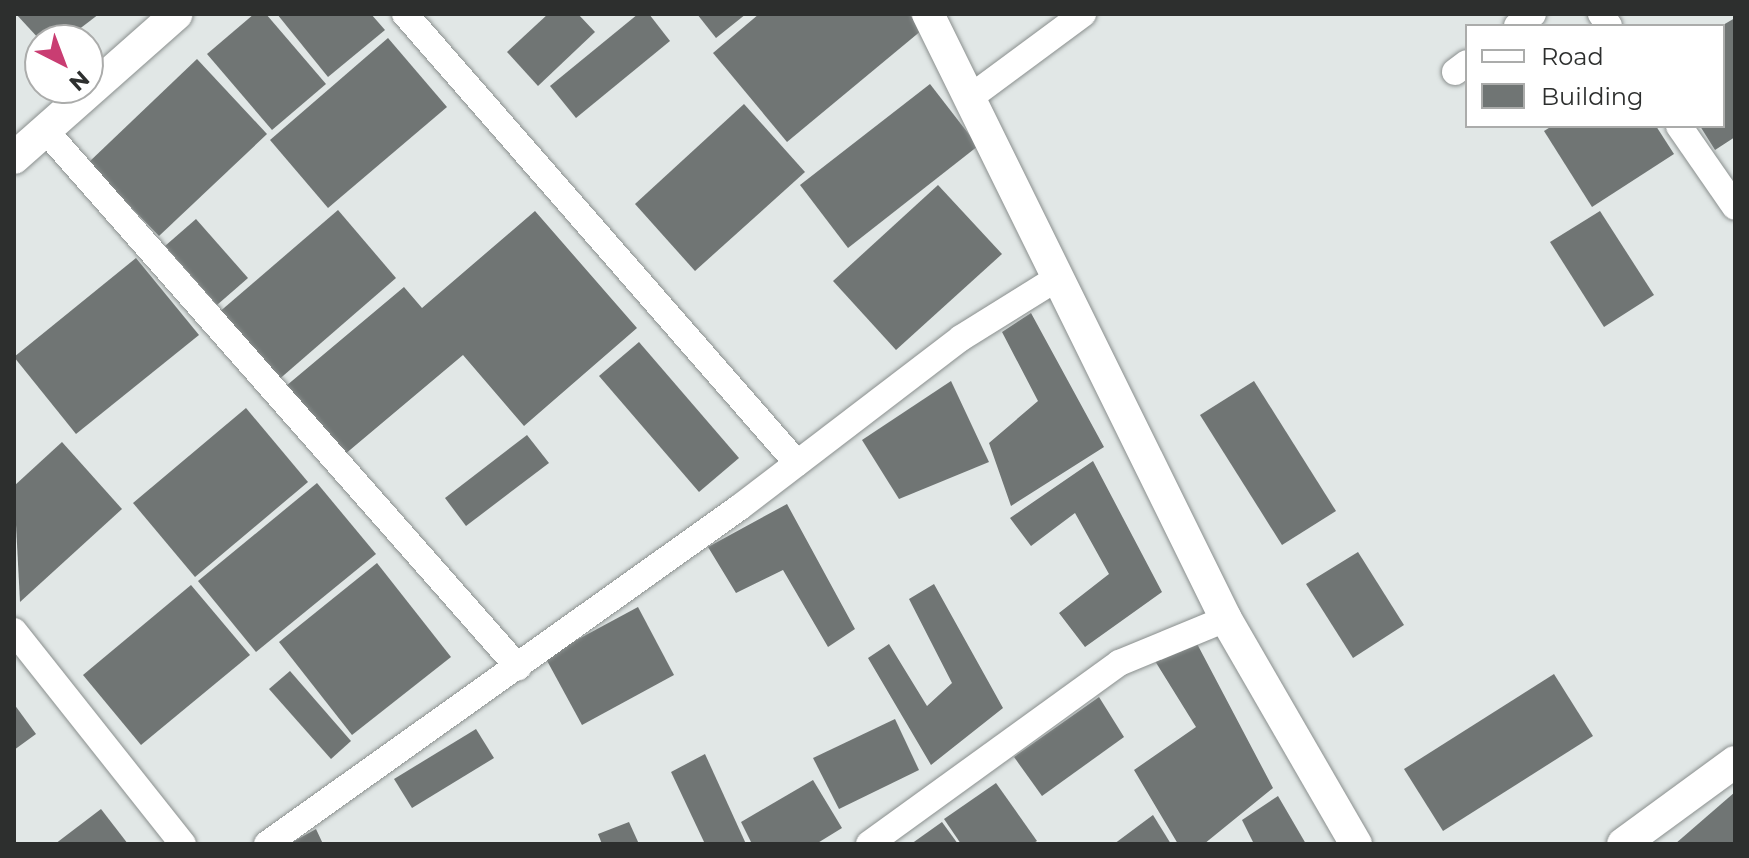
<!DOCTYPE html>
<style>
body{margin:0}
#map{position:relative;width:1749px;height:858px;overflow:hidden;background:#e1e7e6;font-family:Montserrat,sans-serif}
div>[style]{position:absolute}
.building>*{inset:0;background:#707574}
.roads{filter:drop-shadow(0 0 2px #8a8f8e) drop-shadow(0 0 2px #8a8f8e)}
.minor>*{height:26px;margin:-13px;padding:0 13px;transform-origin:13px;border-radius:13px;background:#fff}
.tertiary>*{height:32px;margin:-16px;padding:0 16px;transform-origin:16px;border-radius:16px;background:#fff}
span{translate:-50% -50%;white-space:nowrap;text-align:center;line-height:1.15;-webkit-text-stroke:8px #fff;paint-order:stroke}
.frame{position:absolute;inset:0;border:16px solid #2d2f2e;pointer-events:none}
.legend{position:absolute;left:1465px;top:24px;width:260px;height:104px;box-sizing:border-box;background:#fff;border:2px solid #abacab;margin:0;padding:10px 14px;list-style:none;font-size:24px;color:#2d2f2e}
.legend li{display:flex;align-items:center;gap:16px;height:40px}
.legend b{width:40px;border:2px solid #abacab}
.north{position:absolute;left:24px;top:24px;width:80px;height:80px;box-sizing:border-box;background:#fff;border:2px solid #abacab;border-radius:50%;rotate:138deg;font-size:22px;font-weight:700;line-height:32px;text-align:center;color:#2d2f2e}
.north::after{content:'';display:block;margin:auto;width:28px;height:36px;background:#c93d72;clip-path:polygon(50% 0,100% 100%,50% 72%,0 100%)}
</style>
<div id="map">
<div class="building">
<div style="clip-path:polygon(16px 14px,99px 14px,65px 40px,40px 40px)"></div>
<div style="clip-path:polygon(254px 14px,266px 14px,326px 84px,272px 130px,207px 54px)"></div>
<div style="clip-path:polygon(277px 14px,371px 14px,385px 30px,328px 77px)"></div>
<div style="clip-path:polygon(548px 14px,578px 14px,595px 32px,538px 86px,507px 52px)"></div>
<div style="clip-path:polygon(638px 14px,649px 14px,670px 41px,576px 118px,550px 86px)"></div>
<div style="clip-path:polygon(697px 14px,746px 14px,716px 38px)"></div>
<div style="clip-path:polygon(759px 14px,909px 14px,922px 30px,787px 142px,713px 53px)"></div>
<div style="clip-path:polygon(1735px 18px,1735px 137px,1715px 150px,1700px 126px,1723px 126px,1723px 25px)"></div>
<div style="clip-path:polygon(388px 38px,447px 107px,328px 208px,270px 140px)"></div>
<div style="clip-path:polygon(197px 59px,267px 134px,159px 236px,88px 163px)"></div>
<div style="clip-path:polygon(930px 84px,978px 146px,848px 248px,800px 185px)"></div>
<div style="clip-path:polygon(744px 104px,805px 172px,695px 271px,635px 204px)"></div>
<div style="clip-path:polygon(1552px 126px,1656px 126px,1674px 154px,1592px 207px,1544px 131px)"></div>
<div style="clip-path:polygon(938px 185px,1002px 254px,896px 350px,833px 281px)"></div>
<div style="clip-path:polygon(338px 210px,396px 278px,276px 382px,217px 314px)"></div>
<div style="clip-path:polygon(535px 211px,637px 328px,524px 426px,463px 355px,344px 455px,286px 386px,404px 287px,422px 308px)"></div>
<div style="clip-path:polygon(1600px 211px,1654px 295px,1604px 327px,1550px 242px)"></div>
<div style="clip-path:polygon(196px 219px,248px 278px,217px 305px,165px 246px)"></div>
<div style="clip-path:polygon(136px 258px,199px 335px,76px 434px,14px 357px)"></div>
<div style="clip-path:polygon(1031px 313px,1104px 447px,1011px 506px,989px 443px,1038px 401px,1002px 332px)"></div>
<div style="clip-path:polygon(639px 342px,739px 458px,699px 492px,599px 376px)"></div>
<div style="clip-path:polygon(951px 381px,989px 462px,899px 499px,862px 440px)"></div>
<div style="clip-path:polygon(1254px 381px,1336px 511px,1282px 545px,1200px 415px)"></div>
<div style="clip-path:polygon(246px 408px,308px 482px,195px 577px,133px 503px)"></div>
<div style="clip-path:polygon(527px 435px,549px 463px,466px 526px,445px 498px)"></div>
<div style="clip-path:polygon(62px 442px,122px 509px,20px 602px,14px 486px)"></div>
<div style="clip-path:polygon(1093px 461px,1162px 592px,1085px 647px,1059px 613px,1109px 574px,1075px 513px,1031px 546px,1010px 518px)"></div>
<div style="clip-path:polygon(317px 483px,376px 554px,256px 652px,198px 581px)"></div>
<div style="clip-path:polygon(787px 504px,855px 629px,828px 647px,783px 570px,736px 593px,708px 547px)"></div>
<div style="clip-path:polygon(1358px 552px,1404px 625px,1353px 658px,1306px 584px)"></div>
<div style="clip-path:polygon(377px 563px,451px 657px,352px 735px,279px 642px)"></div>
<div style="clip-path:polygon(934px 584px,1003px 708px,931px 765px,868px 658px,889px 644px,927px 706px,952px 683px,909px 599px)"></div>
<div style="clip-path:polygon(191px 585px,250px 655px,141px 745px,83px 675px)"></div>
<div style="clip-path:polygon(638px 607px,674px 675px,582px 725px,545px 657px)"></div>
<div style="clip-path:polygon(1194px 638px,1273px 788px,1204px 844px,1178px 844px,1134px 770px,1196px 727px,1155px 661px)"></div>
<div style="clip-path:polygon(290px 671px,351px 741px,331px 759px,269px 689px)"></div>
<div style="clip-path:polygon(1554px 674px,1593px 736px,1443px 831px,1404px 769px)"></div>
<div style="clip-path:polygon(1099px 697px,1124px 737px,1042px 796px,1014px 757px)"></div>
<div style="clip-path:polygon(14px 704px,36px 734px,14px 750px)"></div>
<div style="clip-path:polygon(895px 719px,919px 770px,839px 809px,813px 758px)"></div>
<div style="clip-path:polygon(476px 729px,494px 758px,412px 808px,394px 779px)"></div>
<div style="clip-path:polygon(705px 754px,746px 844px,705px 844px,671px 772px)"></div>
<div style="clip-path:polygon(813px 780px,842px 828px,816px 844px,752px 844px,741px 822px)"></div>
<div style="clip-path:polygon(996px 783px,1037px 841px,1032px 844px,961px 844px,944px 819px)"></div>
<div style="clip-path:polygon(1735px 792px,1735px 844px,1675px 844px)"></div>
<div style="clip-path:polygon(1278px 796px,1306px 844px,1254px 844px,1242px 820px)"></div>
<div style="clip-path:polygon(101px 809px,128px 844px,55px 844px)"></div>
<div style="clip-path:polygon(1153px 815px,1171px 844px,1114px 844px)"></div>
<div style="clip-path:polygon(629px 822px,639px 844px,602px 844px,598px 834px)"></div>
<div style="clip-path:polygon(942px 822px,958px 844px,911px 844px)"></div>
<div style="clip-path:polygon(316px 829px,323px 844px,289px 844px)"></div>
</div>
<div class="roads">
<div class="minor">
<div style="left:405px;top:14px;width:596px;rotate:48.88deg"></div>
<div style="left:1601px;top:14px;width:14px;rotate:56deg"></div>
<div style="left:1517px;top:26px;width:20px;rotate:-37deg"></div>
<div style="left:1455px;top:72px;width:15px;rotate:-37deg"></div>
<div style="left:968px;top:99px;width:143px;rotate:-36.5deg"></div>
<div style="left:1679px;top:126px;width:98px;rotate:55.3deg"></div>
<div style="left:45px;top:130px;width:716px;rotate:48.63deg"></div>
<div style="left:14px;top:631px;width:272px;rotate:51.6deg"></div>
<div style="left:267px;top:844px;width:581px;rotate:-35.47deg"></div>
<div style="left:740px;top:507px;width:278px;rotate:-37.4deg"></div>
<div style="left:961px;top:338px;width:115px;rotate:-31.9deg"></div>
<div style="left:869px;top:844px;width:309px;rotate:-35.9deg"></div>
<div style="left:1119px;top:663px;width:116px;rotate:-22.4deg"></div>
</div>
<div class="tertiary">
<div style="left:928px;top:14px;width:674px;rotate:63.78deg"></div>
<div style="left:1226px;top:619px;width:260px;rotate:60deg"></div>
<div style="left:14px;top:158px;width:217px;rotate:-41.5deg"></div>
<div style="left:1623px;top:844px;width:139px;rotate:-36.2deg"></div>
</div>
</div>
<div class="frame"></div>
<ul class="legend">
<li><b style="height:10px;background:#fff"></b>Road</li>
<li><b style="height:22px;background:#707574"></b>Building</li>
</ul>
<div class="north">N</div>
</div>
